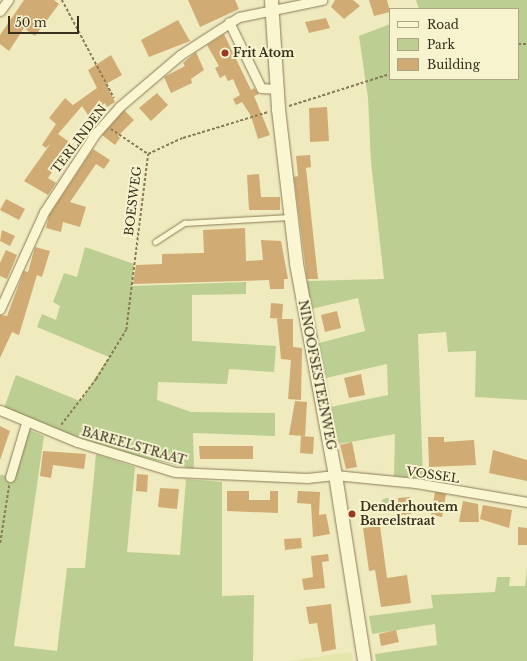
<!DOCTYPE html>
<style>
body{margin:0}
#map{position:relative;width:527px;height:661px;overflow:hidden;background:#f0eabf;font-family:"Libre Baskerville",serif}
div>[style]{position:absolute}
.farmland>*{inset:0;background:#e5e6ac}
.green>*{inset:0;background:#bcce92}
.round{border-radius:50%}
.building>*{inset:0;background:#d0ab73}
.path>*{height:1.5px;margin-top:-0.75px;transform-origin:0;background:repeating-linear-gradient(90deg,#8a7b56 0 3px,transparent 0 5px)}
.roads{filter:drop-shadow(0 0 1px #8a7b56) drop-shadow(0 0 1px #8a7b56)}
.lane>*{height:4.5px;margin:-2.25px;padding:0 2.25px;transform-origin:2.25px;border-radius:2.25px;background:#faf6d2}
.street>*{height:9px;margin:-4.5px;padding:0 4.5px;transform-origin:4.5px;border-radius:4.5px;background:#faf6d2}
.secondary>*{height:13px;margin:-6.5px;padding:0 6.5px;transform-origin:6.5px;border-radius:6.5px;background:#faf6d2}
.dots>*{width:11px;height:11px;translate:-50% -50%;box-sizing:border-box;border:2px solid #f7f3cf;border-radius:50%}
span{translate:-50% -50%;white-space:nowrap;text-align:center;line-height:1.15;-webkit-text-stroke:4px #f7f3cf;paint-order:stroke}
.poi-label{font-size:12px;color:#382f1c;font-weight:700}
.left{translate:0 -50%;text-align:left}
.street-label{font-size:12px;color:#382f1c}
.legend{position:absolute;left:389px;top:8px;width:130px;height:72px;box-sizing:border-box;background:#f7f3cf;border:1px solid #aba587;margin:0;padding:5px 7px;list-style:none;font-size:12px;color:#382f1c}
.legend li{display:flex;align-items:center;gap:8px;height:20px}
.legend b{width:20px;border:1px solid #aba587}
.scale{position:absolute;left:8px;top:16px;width:71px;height:18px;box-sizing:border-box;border:2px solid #382f1c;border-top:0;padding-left:5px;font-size:12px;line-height:14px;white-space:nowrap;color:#382f1c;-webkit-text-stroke:3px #f7f3cf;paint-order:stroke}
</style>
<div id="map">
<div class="farmland">
<div style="clip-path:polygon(351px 652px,353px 661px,289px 661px)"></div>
</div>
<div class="green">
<div style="clip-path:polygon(416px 0,527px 0,527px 400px,475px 397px,476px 351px,448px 352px,446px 332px,418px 334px,423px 479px,394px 476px,395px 434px,339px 444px,330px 407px,388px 395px,387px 364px,326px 378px,319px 343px,365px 331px,358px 298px,311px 309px,307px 281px,384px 279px,371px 162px,368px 98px,359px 36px,390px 24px,390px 79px,518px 79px,518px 9px,419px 9px)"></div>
<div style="clip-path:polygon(85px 247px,134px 264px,132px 286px,246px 282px,246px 294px,192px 295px,192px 341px,276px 346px,274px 372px,229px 369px,227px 384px,158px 382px,157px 400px,191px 412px,275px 413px,275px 436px,193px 433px,194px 469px,111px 450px,4px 408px,16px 375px,80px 401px,109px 357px,37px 327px,42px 314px,56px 320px,60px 306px,53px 302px,64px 273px,77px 277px)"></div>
<div style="clip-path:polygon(27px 429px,44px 436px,14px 646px,57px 651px,67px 568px,85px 568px,96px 454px,135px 467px,127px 552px,180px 555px,186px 479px,222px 482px,222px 596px,254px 595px,253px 661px,0 661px,0 475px,12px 476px)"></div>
<div class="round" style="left:381px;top:498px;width:12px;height:12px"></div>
<div style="clip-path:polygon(527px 568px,527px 661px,376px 661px,375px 654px,437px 645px,435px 624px,372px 634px,369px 616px,433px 608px,431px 595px,495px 592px,497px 577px,510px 577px,509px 586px,525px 586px)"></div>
</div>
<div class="building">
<div style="clip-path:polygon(24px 0,54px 0,59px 4px,35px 36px,24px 28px,9px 51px,0 44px,0 35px)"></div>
<div style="clip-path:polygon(188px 0,235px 0,239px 9px,200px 27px)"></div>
<div style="clip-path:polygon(335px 0,353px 0,360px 6px,344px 19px,331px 7px)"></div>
<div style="clip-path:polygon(369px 0,387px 0,390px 12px,374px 16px)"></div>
<div style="clip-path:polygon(326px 18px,330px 28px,309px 33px,305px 22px)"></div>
<div style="clip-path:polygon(178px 20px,190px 41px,149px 57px,141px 40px)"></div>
<div style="clip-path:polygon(224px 34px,251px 90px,254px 88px,259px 94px,254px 96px,270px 135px,258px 139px,251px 116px,242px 102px,236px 105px,233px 99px,240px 95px,233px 79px,228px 81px,225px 75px,220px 78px,215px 68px,219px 66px,207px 45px)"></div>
<div style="clip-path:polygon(196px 52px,204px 70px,191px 79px,192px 83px,171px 93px,164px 77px,185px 66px,183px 63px)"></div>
<div style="clip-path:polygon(111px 55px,122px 75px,106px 84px,115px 102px,107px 107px,105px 103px,88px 115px,82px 106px,58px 134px,78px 148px,73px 157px,66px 152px,48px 178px,56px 183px,48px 195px,24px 181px,51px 143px,46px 148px,42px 145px,56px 124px,49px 118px,65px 98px,73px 105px,97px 88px,88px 70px)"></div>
<div style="clip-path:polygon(157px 93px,168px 105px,151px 121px,139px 108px)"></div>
<div style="clip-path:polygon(327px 107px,329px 141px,310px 142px,309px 108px)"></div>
<div style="clip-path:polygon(124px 110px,134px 120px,118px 136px,120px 138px,115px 145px,102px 135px)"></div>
<div style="clip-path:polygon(93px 149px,110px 160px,104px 169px,96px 164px,70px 202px,86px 207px,80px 227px,63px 222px,61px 232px,46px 228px,49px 215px)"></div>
<div style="clip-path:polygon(310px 155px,311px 167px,306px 168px,318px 279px,307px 279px,294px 177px,298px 176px,296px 156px)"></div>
<div style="clip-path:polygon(259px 174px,261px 197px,280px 197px,280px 210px,249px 210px,247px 175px)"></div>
<div style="clip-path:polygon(6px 199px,25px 209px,19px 220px,0 210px)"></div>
<div style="clip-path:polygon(245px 228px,246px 261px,263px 260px,261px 240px,281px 241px,288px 279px,284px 279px,284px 289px,270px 289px,269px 280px,133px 284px,136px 265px,162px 264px,162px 254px,204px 253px,203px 230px)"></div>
<div style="clip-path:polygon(2px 230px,15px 236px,10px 246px,0 241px)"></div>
<div style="clip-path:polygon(35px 247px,50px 251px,42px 277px,37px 275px,19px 335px,12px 332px,0 358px,0 315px,7px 316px,24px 271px,28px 272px)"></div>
<div style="clip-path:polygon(6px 250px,17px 255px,7px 279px,0 276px,0 263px)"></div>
<div style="clip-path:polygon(271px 303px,283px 304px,282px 319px,270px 318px)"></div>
<div style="clip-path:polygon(337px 311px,341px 328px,325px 332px,321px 315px)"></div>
<div style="clip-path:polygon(277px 319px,293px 319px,293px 347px,302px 348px,301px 400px,288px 399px,291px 360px,281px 359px)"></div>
<div style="clip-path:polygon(361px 374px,365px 395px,349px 398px,344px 378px)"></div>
<div style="clip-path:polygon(295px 401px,307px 402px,305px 436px,289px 435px)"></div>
<div style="clip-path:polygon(0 426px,10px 431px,0 460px)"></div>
<div style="clip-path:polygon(301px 436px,314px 437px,313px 454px,300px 453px)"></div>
<div style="clip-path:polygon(428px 437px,444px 437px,444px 442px,474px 440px,476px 465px,429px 467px)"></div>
<div style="clip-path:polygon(352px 442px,357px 467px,346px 469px,340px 445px)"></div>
<div style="clip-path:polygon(199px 446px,253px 446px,253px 459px,200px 459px)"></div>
<div style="clip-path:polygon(493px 450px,527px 460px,527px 481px,489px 473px)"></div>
<div style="clip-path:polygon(43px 451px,86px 454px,84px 469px,53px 465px,51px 478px,40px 476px)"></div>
<div style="clip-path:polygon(137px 474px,148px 475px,147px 492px,136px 491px)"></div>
<div style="clip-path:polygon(160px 488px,179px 489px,177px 509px,158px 507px)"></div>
<div style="clip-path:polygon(227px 491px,249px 491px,249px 500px,270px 500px,270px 491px,278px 491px,278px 513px,227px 511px)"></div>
<div style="clip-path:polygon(298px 491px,320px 492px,319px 515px,326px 514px,330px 534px,313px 537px,311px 504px,297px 503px)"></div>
<div style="clip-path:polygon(435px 492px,446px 494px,442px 517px,431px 515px)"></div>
<div style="clip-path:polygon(410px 497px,411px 514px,399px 515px,398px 498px)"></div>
<div style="clip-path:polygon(463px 501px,478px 504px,479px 522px,459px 522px)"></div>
<div style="clip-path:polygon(483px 505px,512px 510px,509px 528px,480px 519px)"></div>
<div style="clip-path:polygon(380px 526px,387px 578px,407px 575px,411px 603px,381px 607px,375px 570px,369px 571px,363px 528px)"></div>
<div style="clip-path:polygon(518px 527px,527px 528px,527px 545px,518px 545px)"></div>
<div style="clip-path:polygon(301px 538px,302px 548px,285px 550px,284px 539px)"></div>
<div style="clip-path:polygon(328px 554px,329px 561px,322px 562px,325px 588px,304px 590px,302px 579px,313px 577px,311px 556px)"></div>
<div style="clip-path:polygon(331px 604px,336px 649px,322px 652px,317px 623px,309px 624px,306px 607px)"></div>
<div style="clip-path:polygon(396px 630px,399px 642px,381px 646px,379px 634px)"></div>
</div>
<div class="path">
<div style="left:62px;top:0;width:111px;rotate:62deg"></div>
<div style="left:518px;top:44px;width:9px"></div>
<div style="left:289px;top:106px;width:106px;rotate:-17.6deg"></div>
<div style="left:111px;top:129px;width:45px;rotate:34deg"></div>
<div style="left:61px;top:425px;width:58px;rotate:-52.7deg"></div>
<div style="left:96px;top:379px;width:57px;rotate:-58.5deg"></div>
<div style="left:126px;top:330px;width:177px;rotate:-82.9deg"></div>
<div style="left:148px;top:154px;width:38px;rotate:-25deg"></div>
<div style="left:183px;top:138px;width:89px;rotate:-17deg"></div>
<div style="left:0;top:543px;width:59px;rotate:-81.2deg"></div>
</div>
<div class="roads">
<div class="lane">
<div style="left:155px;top:242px;width:35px;rotate:-33deg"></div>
<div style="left:184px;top:223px;width:105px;rotate:-3.3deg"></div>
</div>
<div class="street">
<div style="left:0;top:11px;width:14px;rotate:-54deg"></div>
<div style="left:229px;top:22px;width:73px;rotate:64.1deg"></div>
<div style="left:261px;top:88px;width:16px;rotate:4deg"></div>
<div style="left:0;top:309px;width:107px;rotate:-65.6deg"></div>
<div style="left:44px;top:212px;width:93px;rotate:-56.8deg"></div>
<div style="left:95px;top:134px;width:36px;rotate:-48deg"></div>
<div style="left:119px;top:107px;width:80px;rotate:-40.4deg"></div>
<div style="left:180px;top:55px;width:70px;rotate:-32.8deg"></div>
<div style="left:239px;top:17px;width:85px;rotate:-11.6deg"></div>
<div style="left:0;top:410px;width:83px;rotate:22.6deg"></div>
<div style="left:77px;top:442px;width:102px;rotate:17deg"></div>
<div style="left:175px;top:472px;width:132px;rotate:2.6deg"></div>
<div style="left:307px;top:478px;width:28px;rotate:-6deg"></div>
<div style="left:335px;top:475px;width:81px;rotate:5.6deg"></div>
<div style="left:416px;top:483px;width:113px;rotate:9.7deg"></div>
<div style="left:10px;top:477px;width:56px;rotate:-73.5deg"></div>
</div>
<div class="secondary">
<div style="left:271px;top:0;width:109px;rotate:86.3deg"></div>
<div style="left:278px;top:109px;width:155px;rotate:83.3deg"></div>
<div style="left:296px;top:263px;width:216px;rotate:79.6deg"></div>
<div style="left:335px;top:475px;width:188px;rotate:81.1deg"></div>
</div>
</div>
<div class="dots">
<div style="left:225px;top:53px;background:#9c3923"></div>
<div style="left:352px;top:514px;background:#9c3923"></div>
</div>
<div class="poi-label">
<span class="left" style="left:233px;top:53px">Frit Atom</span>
<span class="left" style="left:360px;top:514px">Denderhoutem<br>Bareelstraat</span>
</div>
<div class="street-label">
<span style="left:79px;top:139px;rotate:-53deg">TERLINDEN</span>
<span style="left:133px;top:201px;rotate:-83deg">BOESWEG</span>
<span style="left:317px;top:375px;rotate:79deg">NINOOFSESTEENWEG</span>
<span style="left:134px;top:446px;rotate:16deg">BAREELSTRAAT</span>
<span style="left:433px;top:475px;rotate:8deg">VOSSEL</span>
</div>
<ul class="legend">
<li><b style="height:5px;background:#faf6d2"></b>Road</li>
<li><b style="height:11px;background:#bcce92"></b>Park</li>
<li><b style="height:11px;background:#d0ab73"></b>Building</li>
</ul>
<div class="scale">50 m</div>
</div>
